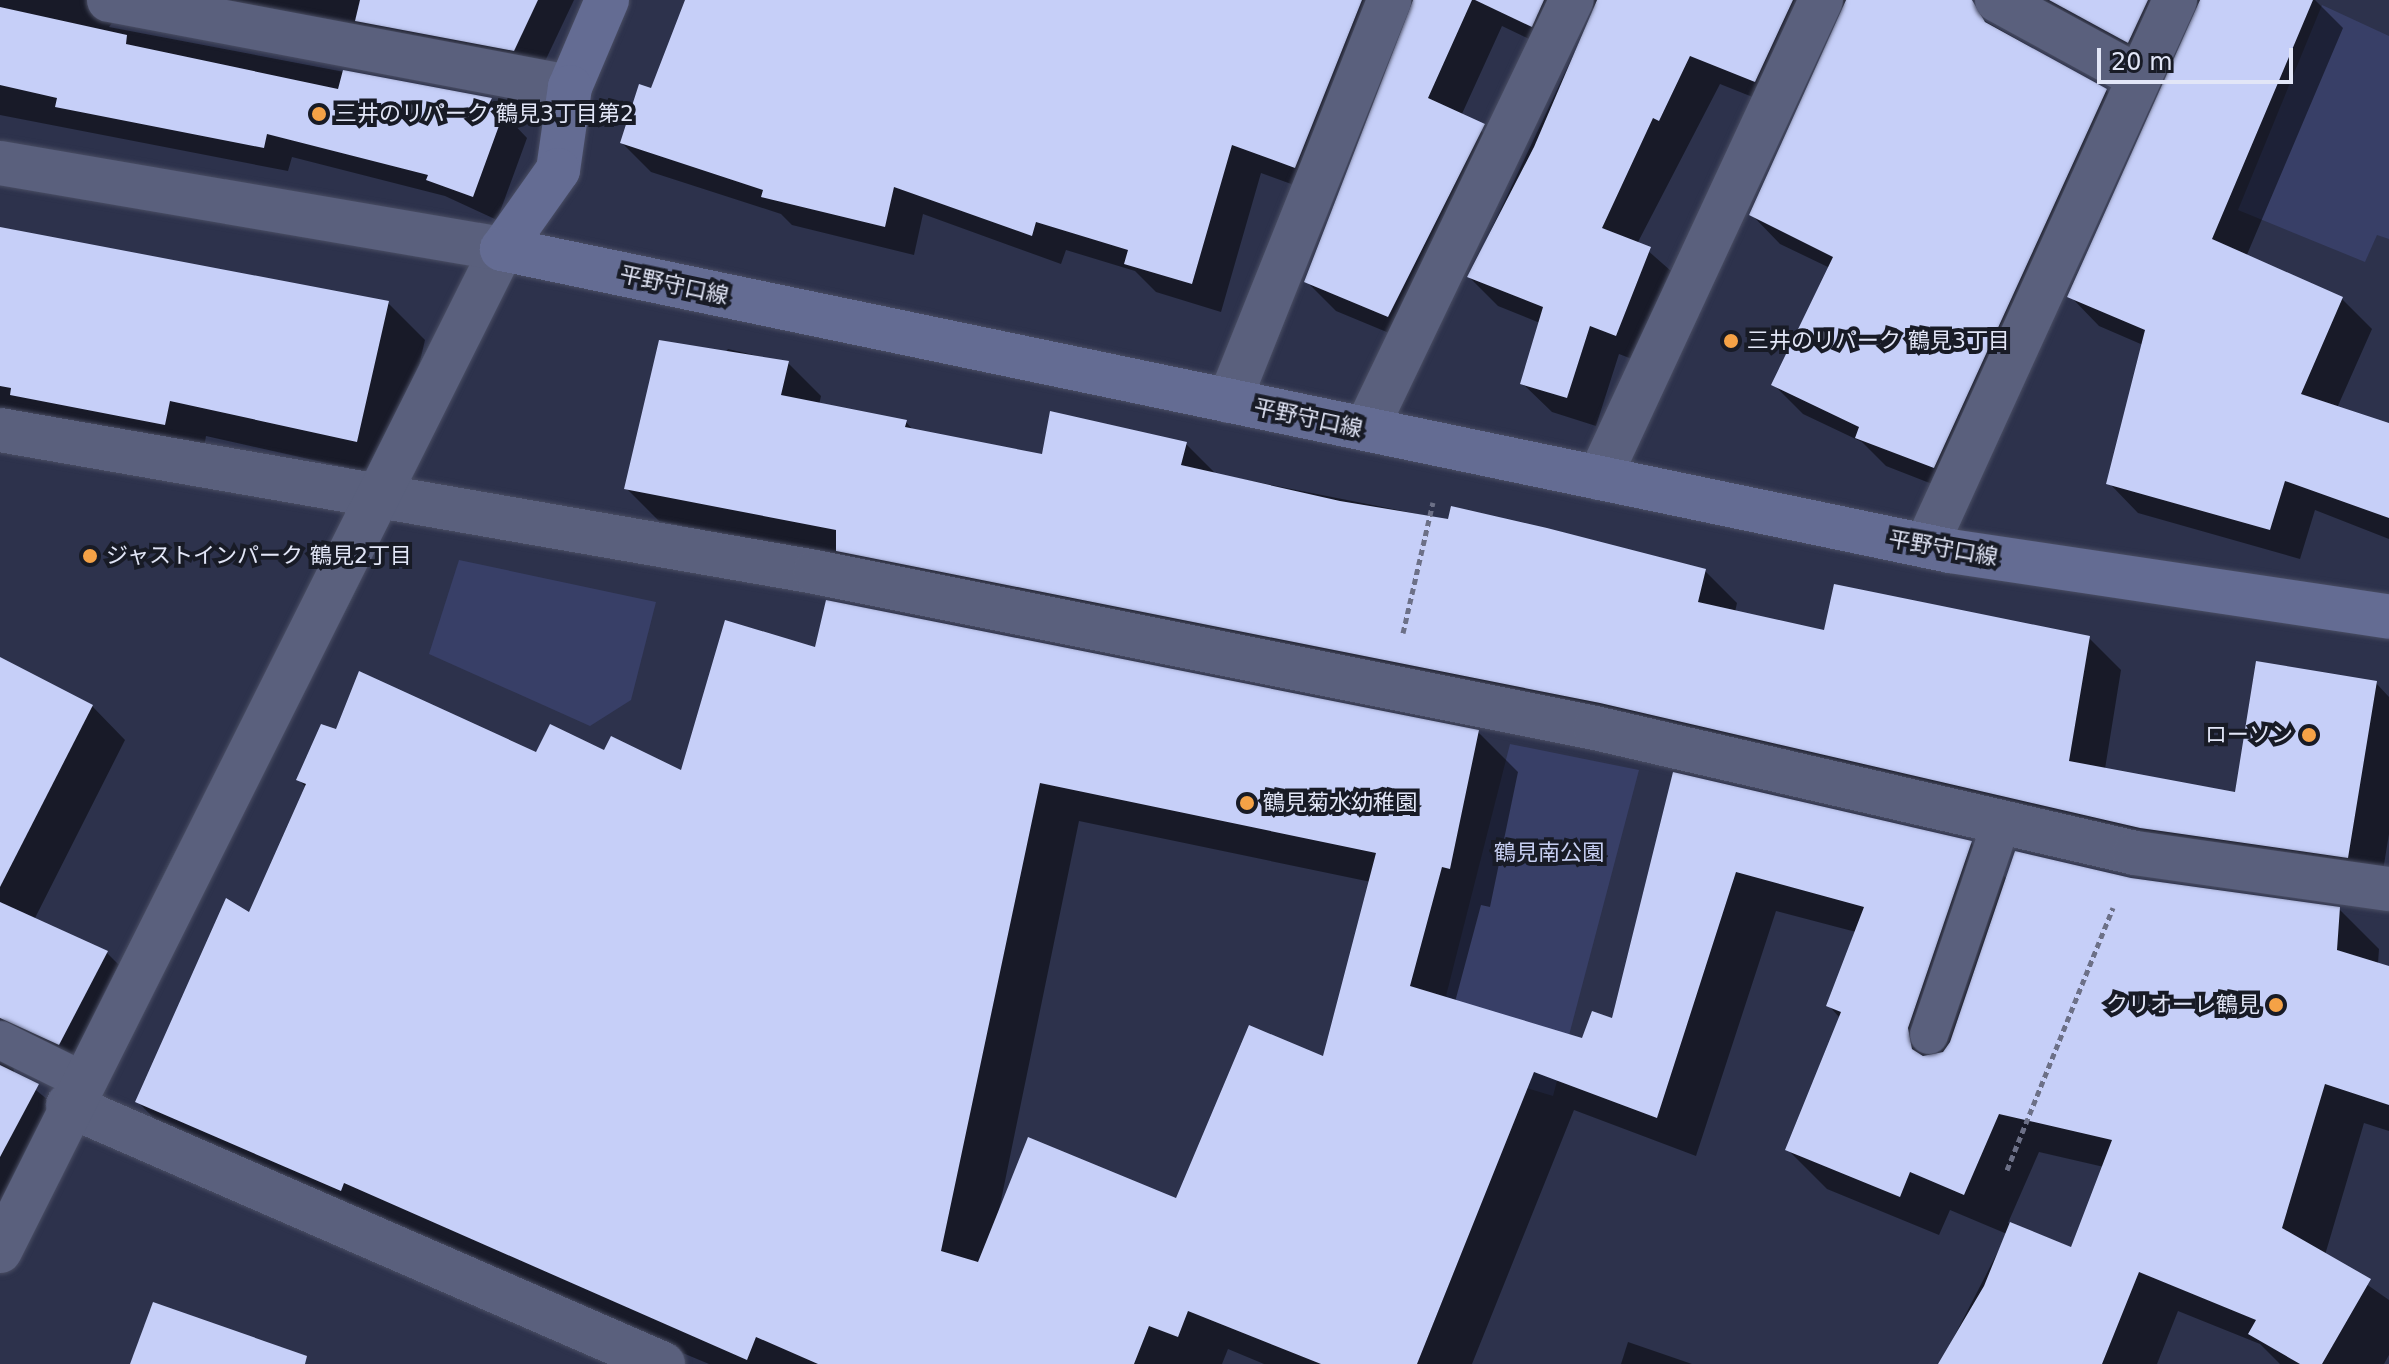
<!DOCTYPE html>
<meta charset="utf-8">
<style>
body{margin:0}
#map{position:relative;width:2389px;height:1364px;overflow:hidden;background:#2d324c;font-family:"DejaVu Sans","Noto Sans JP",sans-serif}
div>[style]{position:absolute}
.green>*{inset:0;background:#383f67}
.shadow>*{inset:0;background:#0007}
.building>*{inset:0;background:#c6cff8}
.path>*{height:5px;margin-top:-2.5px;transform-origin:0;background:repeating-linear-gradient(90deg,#6c7087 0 6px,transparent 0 10px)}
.roads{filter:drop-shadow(0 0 2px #4a4e64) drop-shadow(0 0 2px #4a4e64)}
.service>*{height:38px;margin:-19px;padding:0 19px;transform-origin:19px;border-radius:19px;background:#5a607d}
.minor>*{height:44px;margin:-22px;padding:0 22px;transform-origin:22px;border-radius:22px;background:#5a607d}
.tertiary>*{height:44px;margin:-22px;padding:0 22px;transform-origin:22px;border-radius:22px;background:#5a607d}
.secondary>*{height:44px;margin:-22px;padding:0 22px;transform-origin:22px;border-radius:22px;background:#646c93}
.dots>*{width:22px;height:22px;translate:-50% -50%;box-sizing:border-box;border:4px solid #181b26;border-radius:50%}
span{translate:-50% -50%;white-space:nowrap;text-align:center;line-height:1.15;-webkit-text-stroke:8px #181b26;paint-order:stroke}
.poi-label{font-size:22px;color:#e2e6f7}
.left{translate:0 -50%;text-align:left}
.right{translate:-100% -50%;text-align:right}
.street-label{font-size:22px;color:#e2e6f7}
.park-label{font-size:22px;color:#c7cff2}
.scale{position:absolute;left:2097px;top:48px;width:196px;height:36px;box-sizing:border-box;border:4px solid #e2e6f7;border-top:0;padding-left:10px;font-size:24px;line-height:28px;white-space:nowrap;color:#e2e6f7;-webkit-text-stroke:6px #181b26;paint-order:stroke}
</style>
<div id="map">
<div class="green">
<div style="clip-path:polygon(2322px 5px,2389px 36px,2389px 239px,2377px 235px,2365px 262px,2238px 210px)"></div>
<div style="clip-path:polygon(459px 560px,656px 602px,631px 700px,590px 726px,429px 654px)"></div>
<div style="clip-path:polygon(1510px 744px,1639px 770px,1553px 1096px,1430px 1059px)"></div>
</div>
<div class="shadow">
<div style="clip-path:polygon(0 0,129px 0,109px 27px,491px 100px,527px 138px,497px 220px,445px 196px,292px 157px,288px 171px,0 115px)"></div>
<div style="clip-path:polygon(145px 0,574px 0,539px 74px)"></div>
<div style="clip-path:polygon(687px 0,1948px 0,2106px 90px,2135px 119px,1963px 496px,1886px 466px,1862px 442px,1803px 414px,1774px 385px,1830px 268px,1780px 244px,1751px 214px,1845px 5px,1828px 18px,1785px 110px,1720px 84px,1638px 242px,1679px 278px,1645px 364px,1619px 354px,1596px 426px,1552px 412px,1522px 383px,1540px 323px,1498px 306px,1469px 277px,1596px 7px,1586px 8px,1561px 54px,1502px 26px,1461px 116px,1513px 155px,1418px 345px,1336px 311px,1307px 282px,1414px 7px,1403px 8px,1324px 196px,1261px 173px,1221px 312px,1156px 292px,1135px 271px,1066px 250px,1061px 264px,923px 214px,914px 255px,792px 225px,781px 214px,651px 172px,622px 143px,652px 91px)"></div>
<div style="clip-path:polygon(2017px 0,2315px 0,2343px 28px,2246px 257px,2342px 299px,2372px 329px,2337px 408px,2389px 425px,2389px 539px,2315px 510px,2300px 559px,2138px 513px,2109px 483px,2143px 345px,2099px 326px,2070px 296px,2200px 8px,2190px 9px,2158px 71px)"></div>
<div style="clip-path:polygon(0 229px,388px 303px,425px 340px,393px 478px,206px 436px,202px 460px,0 415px)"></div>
<div style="clip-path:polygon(728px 349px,788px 363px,821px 396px,819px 405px,906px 422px,914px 431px,1043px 456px,1186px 444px,1216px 474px,1705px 571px,1737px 603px,1735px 612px,1826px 633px,2089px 638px,2121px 670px,2105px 769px,2237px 794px,2376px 683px,2389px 697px,2389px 834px,2380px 889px,659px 521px,626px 488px)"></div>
<div style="clip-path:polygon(evenodd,817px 650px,1478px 732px,1518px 772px,1490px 907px,1481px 905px,1455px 1002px,1583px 1040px,1613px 1021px,1675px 774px,1971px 843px,2007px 879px,2131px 880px,2339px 909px,2379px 949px,2378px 964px,2389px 968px,2389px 1131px,2364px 1123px,2325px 1255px,2389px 1300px,2389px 1355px,2384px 1364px,2280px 1364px,2260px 1344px,2178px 1311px,2157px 1364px,1940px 1364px,2007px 1234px,1950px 1210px,1939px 1235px,1827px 1189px,1787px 1149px,1840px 1018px,1829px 1006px,1856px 932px,1776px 911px,1696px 1156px,1574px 1110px,1472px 1364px,1264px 1364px,1228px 1349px,1222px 1364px,709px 1364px,176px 1141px,137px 1101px,250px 915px,307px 788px,298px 779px,337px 731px,537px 754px,605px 753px,682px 773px,817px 650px,1079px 821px,1371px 882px,1325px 1058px,1177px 1200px,997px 1220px,1079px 821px,817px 650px,2039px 1152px,2104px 1167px,2072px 1249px,2008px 1223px,2039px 1152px)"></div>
<div style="clip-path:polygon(0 659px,92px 706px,125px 740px,34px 920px,107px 953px,140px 986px,93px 1077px,13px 1063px,14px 1072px,71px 1119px,0 1241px)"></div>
<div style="clip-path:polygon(1628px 1342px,1692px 1364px,1621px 1364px)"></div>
</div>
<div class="building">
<div style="clip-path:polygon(360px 0,538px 0,514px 51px,355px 21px)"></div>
<div style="clip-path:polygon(685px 0,1362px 0,1295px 168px,1232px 145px,1192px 284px,1124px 264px,1128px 250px,1036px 222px,1032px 236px,894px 187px,885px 227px,761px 197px,763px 190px,620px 143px,639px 84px,651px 88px)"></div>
<div style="clip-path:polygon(1413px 0,1472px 0,1428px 98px,1485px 124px,1388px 317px,1304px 282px)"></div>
<div style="clip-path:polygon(1475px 0,1544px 0,1532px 27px)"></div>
<div style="clip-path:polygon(1597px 0,1793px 0,1755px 82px,1690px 56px,1659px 121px,1653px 118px,1602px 228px,1651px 247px,1616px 336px,1590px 326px,1567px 398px,1520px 384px,1543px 307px,1467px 277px,1534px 147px)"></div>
<div style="clip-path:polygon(1846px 0,1972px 0,1985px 22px,2107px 89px,1934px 468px,1855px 438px,1859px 427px,1771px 385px,1833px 257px,1749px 215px)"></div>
<div style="clip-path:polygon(2049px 0,2148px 0,2128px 43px)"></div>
<div style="clip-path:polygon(2200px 0,2313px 0,2212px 239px,2343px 297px,2301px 394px,2389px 423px,2389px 518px,2285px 481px,2270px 530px,2106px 484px,2145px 330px,2067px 297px)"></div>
<div style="clip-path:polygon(0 7px,127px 35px,126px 44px,338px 89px,343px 70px,492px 98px,488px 106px,504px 112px,473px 197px,426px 180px,428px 175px,267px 134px,264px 148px,55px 107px,57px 98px,0 85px)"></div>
<div style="clip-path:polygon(0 227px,389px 301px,357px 442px,170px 401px,165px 425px,10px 395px,11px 388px,0 386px)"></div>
<div style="clip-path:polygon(659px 340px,789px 361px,781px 395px,907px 420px,905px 427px,1042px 454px,1050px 411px,1187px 442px,1181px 465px,1340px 501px,1448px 519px,1451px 506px,1547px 528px,1706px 569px,1698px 602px,1824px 630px,1834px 584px,2090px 636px,2069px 761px,2235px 792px,2256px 661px,2377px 681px,2348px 858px,2140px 828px,1600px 703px,836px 551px,836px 530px,624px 489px)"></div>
<div style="clip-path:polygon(evenodd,826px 600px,1479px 730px,1450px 869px,1442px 867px,1410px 986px,1582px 1038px,1592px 1011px,1612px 1018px,1673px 772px,1972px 841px,1908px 1028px,1912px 1049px,1923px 1056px,1943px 1052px,1950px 1042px,2015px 851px,2131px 878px,2340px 907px,2337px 950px,2389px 966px,2389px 1105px,2325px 1084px,2282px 1228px,2371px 1279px,2322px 1364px,2300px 1364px,2248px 1334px,2256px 1320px,2139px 1272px,2102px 1364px,1938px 1364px,1984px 1286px,2010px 1222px,2071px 1247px,2112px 1140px,1999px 1114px,1964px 1195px,1910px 1172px,1900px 1197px,1785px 1150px,1841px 1012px,1826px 1006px,1864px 907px,1736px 872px,1657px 1118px,1534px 1072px,1417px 1364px,1321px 1364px,1188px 1311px,1178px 1337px,1149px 1326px,1134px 1364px,818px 1364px,756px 1337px,747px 1360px,344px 1183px,341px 1191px,135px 1102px,226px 898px,249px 912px,306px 784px,296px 780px,321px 724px,336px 729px,359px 671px,536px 752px,550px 724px,604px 750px,611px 736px,681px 770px,725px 620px,815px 647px,826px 600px,1040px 783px,1376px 853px,1323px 1056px,1249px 1025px,1176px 1198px,1028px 1137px,978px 1262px,941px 1251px,1040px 783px)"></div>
<div style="clip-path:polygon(0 657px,93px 705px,0 887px)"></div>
<div style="clip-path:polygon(0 902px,108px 951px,59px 1045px,0 1018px)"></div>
<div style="clip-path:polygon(0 1065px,39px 1084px,0 1157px)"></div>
<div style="clip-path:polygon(153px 1302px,307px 1356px,305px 1364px,130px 1364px)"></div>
</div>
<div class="path">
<div style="left:1403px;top:633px;width:134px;rotate:-77.1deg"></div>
<div style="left:2007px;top:1170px;width:283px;rotate:-68deg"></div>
</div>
<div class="roads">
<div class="service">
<div style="left:1929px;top:1035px;width:224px;rotate:-71.2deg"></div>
<div style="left:0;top:1040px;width:90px;rotate:26.3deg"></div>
</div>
<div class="minor">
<div style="left:109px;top:0;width:469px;rotate:10.7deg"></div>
<div style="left:1997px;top:0;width:161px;rotate:28.6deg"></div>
<div style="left:1229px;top:401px;width:432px;rotate:-68.2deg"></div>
<div style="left:1366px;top:429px;width:476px;rotate:-64.4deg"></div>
<div style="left:0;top:430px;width:827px;rotate:9.88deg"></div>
<div style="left:815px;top:572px;width:795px;rotate:11.31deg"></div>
<div style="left:1595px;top:728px;width:554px;rotate:13.03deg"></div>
<div style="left:2135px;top:853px;width:257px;rotate:8.1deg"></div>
<div style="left:1599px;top:478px;width:527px;rotate:-65.09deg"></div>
<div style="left:1926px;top:546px;width:600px;rotate:-65.48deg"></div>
<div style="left:68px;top:1105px;width:649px;rotate:23.52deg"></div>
<div style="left:0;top:1251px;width:1121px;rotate:-63.39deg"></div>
</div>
<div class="tertiary">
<div style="left:0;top:163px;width:509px;rotate:9.72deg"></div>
</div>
<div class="secondary">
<div style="left:607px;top:0;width:95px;rotate:113deg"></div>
<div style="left:570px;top:87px;width:84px;rotate:98.2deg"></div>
<div style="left:558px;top:170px;width:97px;rotate:125.3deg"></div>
<div style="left:502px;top:249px;width:1479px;rotate:11.78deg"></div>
<div style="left:1950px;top:551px;width:444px;rotate:8.5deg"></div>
</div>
</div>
<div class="dots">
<div style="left:319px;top:114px;background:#f5a246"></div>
<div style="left:1731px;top:341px;background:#f5a246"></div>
<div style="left:90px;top:556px;background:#f5a246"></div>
<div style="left:2309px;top:735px;background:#f5a246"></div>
<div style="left:1247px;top:803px;background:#f5a246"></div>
<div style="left:2276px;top:1005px;background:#f5a246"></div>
</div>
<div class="poi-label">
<span class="left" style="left:335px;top:114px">三井のリパーク 鶴見3丁目第2</span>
<span class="left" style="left:1747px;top:341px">三井のリパーク 鶴見3丁目</span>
<span class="left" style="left:106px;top:556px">ジャストインパーク 鶴見2丁目</span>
<span class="right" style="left:2293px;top:735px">ローソン</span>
<span class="left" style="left:1263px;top:803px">鶴見菊水幼稚園</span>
<span class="right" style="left:2260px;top:1005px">クリオーレ鶴見</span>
</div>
<div class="street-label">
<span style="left:674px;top:285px;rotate:12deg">平野守口線</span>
<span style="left:1308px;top:418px;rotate:12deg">平野守口線</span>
<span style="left:1943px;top:548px;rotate:10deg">平野守口線</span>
</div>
<div class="park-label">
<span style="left:1549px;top:853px">鶴見南公園</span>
</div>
<div class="scale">20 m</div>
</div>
